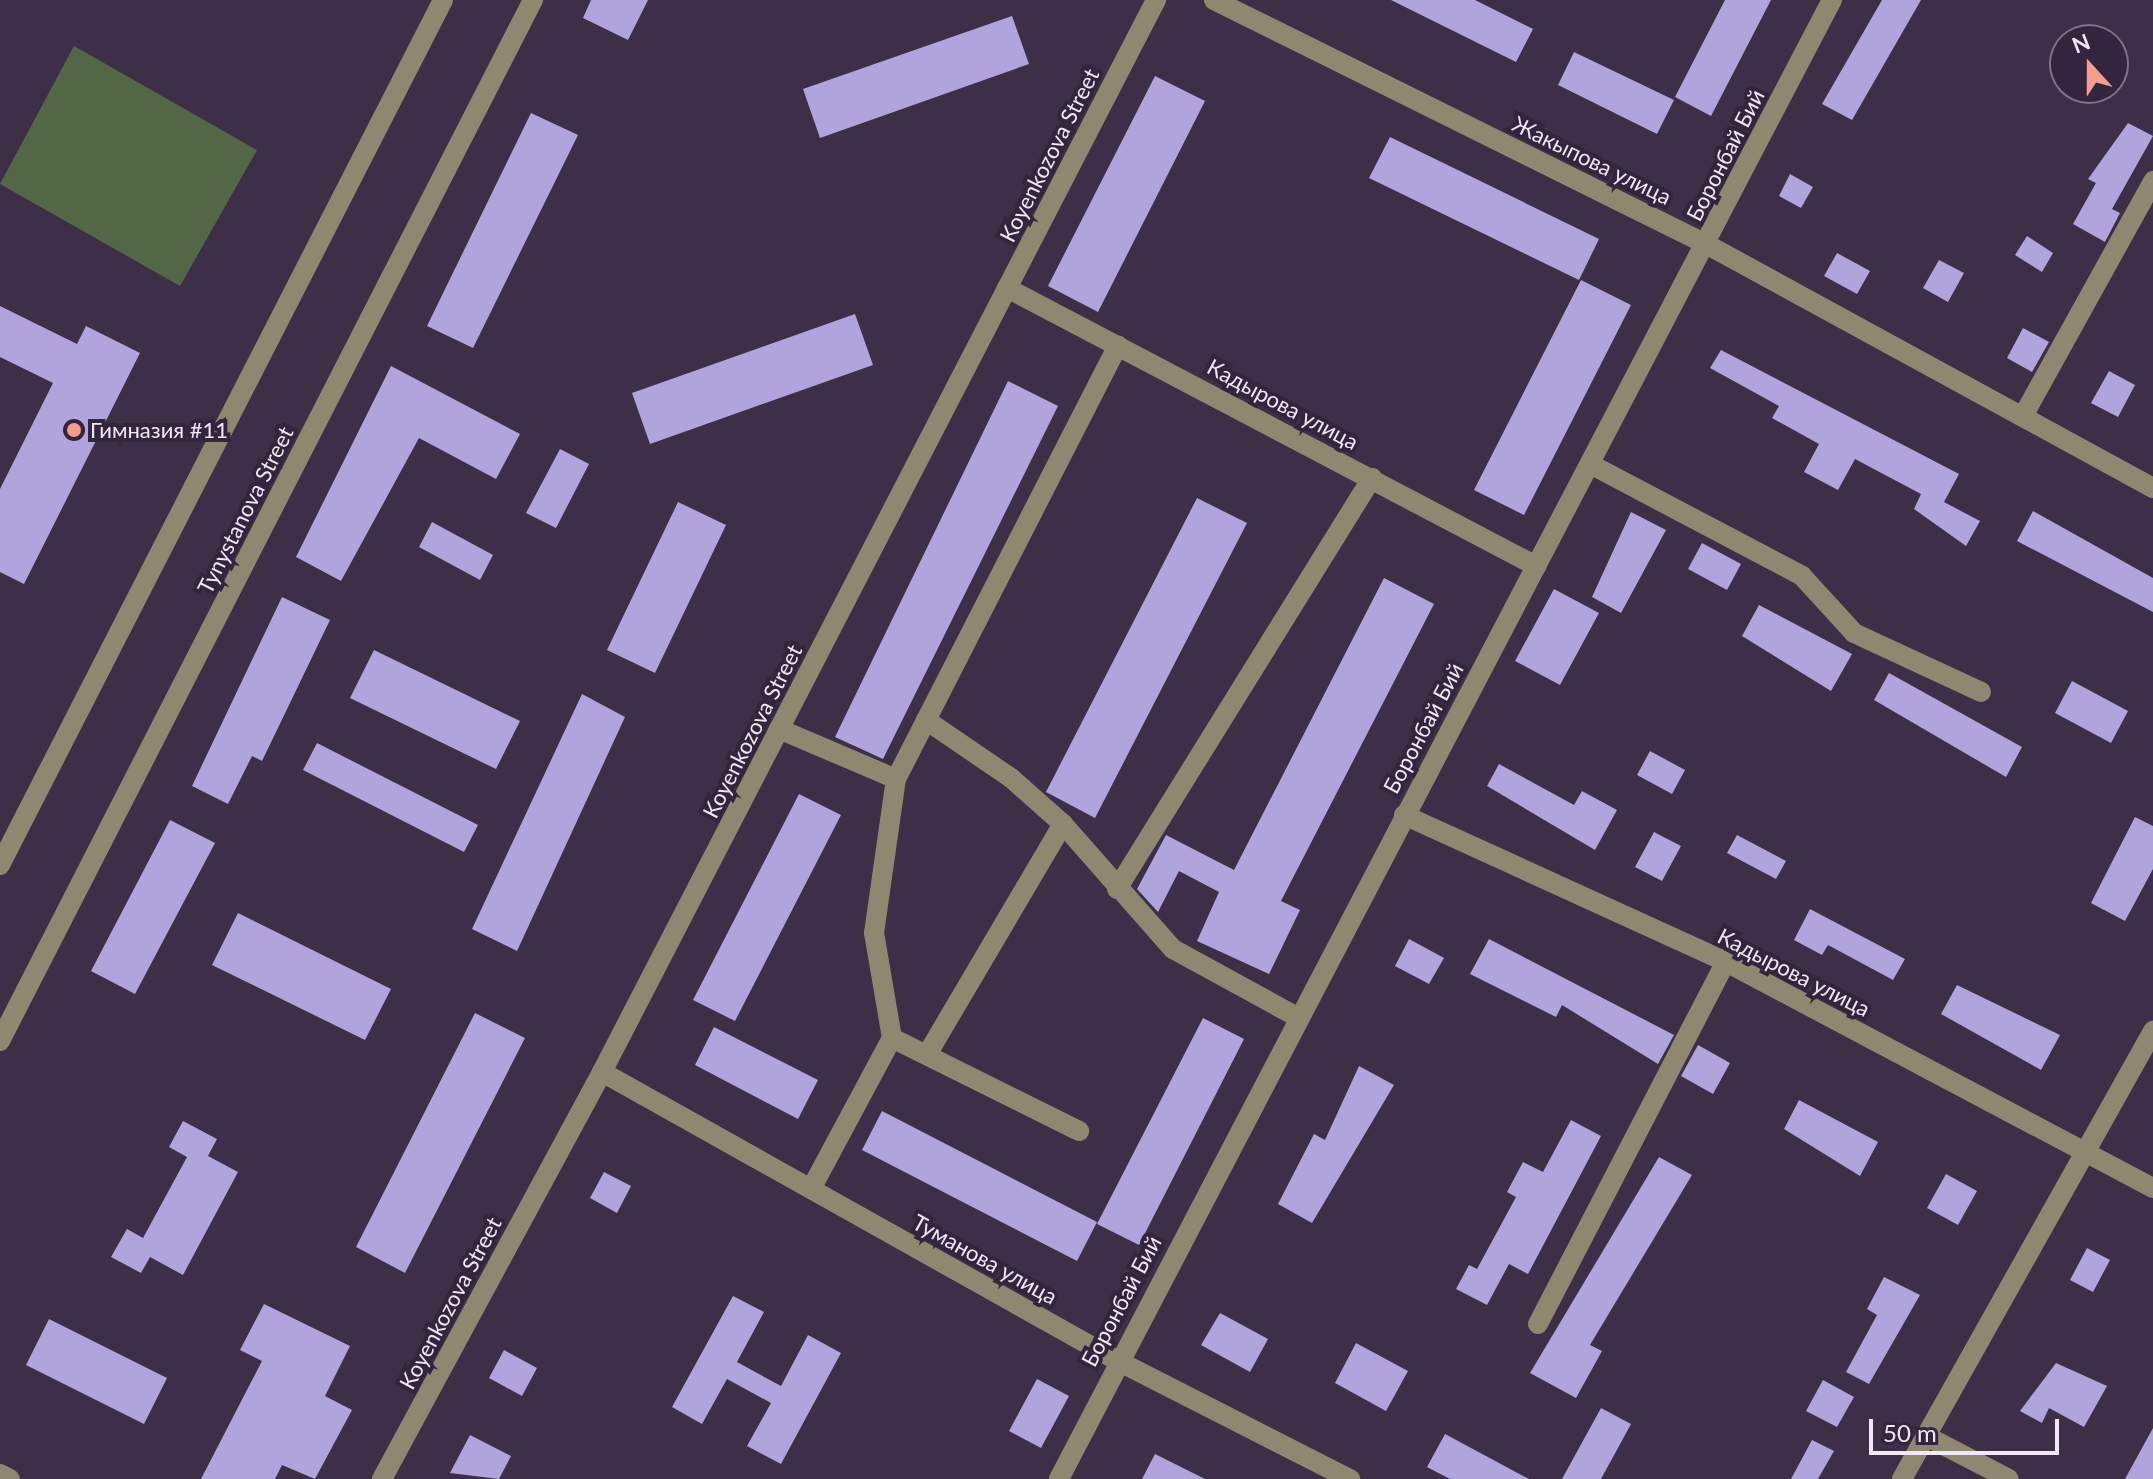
<!DOCTYPE html>
<meta charset="utf-8">
<style>
body{margin:0}
#map{position:relative;width:2153px;height:1479px;overflow:hidden;background:#3d2f48;font-family:Lato,sans-serif}
div>[style]{position:absolute}
.green>*{inset:0;background:#536747}
.building>*{inset:0;background:#b0a4dc}
.minor>*{height:20px;margin:-10px;padding:0 10px;transform-origin:10px;border-radius:10px;background:#8f876f}
.dots>*{width:22px;height:22px;translate:-50% -50%;box-sizing:border-box;border:4px solid #33253d;border-radius:50%}
span{translate:-50% -50%;white-space:nowrap;text-align:center;line-height:1.15;-webkit-text-stroke:8px #33253d;paint-order:stroke}
.street-label{font-size:22px;color:#f0e7f7}
.poi-label{font-size:22px;color:#f0e7f7}
.left{translate:0 -50%;text-align:left}
.north{position:absolute;left:2049px;top:24px;width:80px;height:80px;box-sizing:border-box;background:#33253d;border:2px solid #7f7387;border-radius:50%;rotate:339deg;font-size:22px;font-weight:700;line-height:32px;text-align:center;color:#f0e7f7}
.north::after{content:'';display:block;margin:auto;width:28px;height:36px;background:#f49d8d;clip-path:polygon(50% 0,100% 100%,50% 72%,0 100%)}
.scale{position:absolute;left:1869px;top:1419px;width:190px;height:36px;box-sizing:border-box;border:4px solid #f0e7f7;border-top:0;padding-left:10px;font-size:24px;line-height:28px;white-space:nowrap;color:#f0e7f7;-webkit-text-stroke:6px #33253d;paint-order:stroke}
</style>
<div id="map">
<div class="green">
<div style="clip-path:polygon(74px 46px,257px 150px,180px 286px,0 184px)"></div>
</div>
<div class="building">
<div style="clip-path:polygon(591px 0,648px 0,628px 40px,583px 18px)"></div>
<div style="clip-path:polygon(1391px 0,1475px 0,1533px 29px,1516px 62px)"></div>
<div style="clip-path:polygon(1725px 0,1771px 0,1711px 116px,1675px 97px)"></div>
<div style="clip-path:polygon(1882px 0,1921px 0,1852px 120px,1822px 104px)"></div>
<div style="clip-path:polygon(1012px 16px,1029px 64px,820px 138px,803px 89px)"></div>
<div style="clip-path:polygon(1574px 52px,1674px 100px,1657px 134px,1558px 85px)"></div>
<div style="clip-path:polygon(1155px 76px,1205px 101px,1098px 312px,1048px 286px)"></div>
<div style="clip-path:polygon(531px 113px,578px 135px,473px 348px,427px 326px)"></div>
<div style="clip-path:polygon(2128px 123px,2153px 136px,2112px 209px,2120px 213px,2105px 242px,2073px 224px,2096px 183px,2088px 179px)"></div>
<div style="clip-path:polygon(1390px 137px,1599px 239px,1579px 280px,1369px 178px)"></div>
<div style="clip-path:polygon(1790px 174px,1813px 187px,1801px 208px,1779px 196px)"></div>
<div style="clip-path:polygon(2027px 236px,2053px 253px,2042px 272px,2015px 255px)"></div>
<div style="clip-path:polygon(1837px 253px,1870px 271px,1857px 294px,1824px 276px)"></div>
<div style="clip-path:polygon(1939px 260px,1964px 273px,1948px 302px,1923px 288px)"></div>
<div style="clip-path:polygon(1581px 280px,1631px 305px,1524px 515px,1474px 490px)"></div>
<div style="clip-path:polygon(0 306px,77px 344px,86px 326px,140px 353px,24px 584px,0 572px,0 489px,53px 383px,0 357px)"></div>
<div style="clip-path:polygon(855px 314px,873px 365px,650px 444px,632px 393px)"></div>
<div style="clip-path:polygon(2023px 328px,2049px 342px,2032px 372px,2007px 358px)"></div>
<div style="clip-path:polygon(1721px 350px,1959px 474px,1944px 502px,1980px 521px,1966px 546px,1914px 509px,1921px 494px,1855px 459px,1838px 490px,1804px 472px,1819px 444px,1772px 418px,1779px 406px,1710px 368px)"></div>
<div style="clip-path:polygon(391px 366px,520px 434px,496px 479px,419px 438px,341px 581px,296px 557px)"></div>
<div style="clip-path:polygon(2109px 371px,2135px 385px,2118px 417px,2091px 403px)"></div>
<div style="clip-path:polygon(1008px 381px,1058px 406px,883px 759px,835px 737px)"></div>
<div style="clip-path:polygon(560px 449px,589px 464px,556px 528px,526px 513px)"></div>
<div style="clip-path:polygon(1197px 498px,1247px 523px,1095px 818px,1046px 792px)"></div>
<div style="clip-path:polygon(678px 502px,726px 525px,655px 673px,607px 650px)"></div>
<div style="clip-path:polygon(2033px 511px,2153px 578px,2153px 612px,2017px 541px)"></div>
<div style="clip-path:polygon(1631px 512px,1666px 530px,1621px 613px,1592px 597px)"></div>
<div style="clip-path:polygon(432px 522px,493px 555px,480px 580px,419px 547px)"></div>
<div style="clip-path:polygon(1702px 543px,1741px 564px,1727px 590px,1688px 569px)"></div>
<div style="clip-path:polygon(1384px 578px,1434px 604px,1281px 901px,1300px 910px,1269px 974px,1197px 941px,1219px 892px,1179px 871px,1158px 912px,1137px 889px,1166px 835px,1234px 870px)"></div>
<div style="clip-path:polygon(1554px 589px,1599px 613px,1560px 685px,1515px 661px)"></div>
<div style="clip-path:polygon(282px 597px,330px 620px,262px 761px,252px 756px,228px 804px,192px 786px)"></div>
<div style="clip-path:polygon(1759px 605px,1852px 654px,1831px 691px,1742px 636px)"></div>
<div style="clip-path:polygon(374px 650px,520px 721px,496px 769px,350px 698px)"></div>
<div style="clip-path:polygon(1889px 673px,2022px 747px,2006px 777px,1874px 700px)"></div>
<div style="clip-path:polygon(2072px 681px,2128px 711px,2111px 743px,2055px 713px)"></div>
<div style="clip-path:polygon(582px 694px,625px 717px,517px 951px,472px 929px)"></div>
<div style="clip-path:polygon(317px 743px,478px 825px,464px 852px,303px 770px)"></div>
<div style="clip-path:polygon(1650px 751px,1685px 770px,1672px 794px,1637px 775px)"></div>
<div style="clip-path:polygon(1499px 764px,1574px 805px,1582px 791px,1617px 810px,1595px 850px,1487px 786px)"></div>
<div style="clip-path:polygon(799px 794px,841px 815px,735px 1021px,693px 1000px)"></div>
<div style="clip-path:polygon(2135px 817px,2153px 826px,2153px 869px,2125px 921px,2091px 903px)"></div>
<div style="clip-path:polygon(170px 820px,215px 843px,135px 994px,91px 971px)"></div>
<div style="clip-path:polygon(1654px 832px,1681px 846px,1662px 881px,1635px 867px)"></div>
<div style="clip-path:polygon(1737px 835px,1786px 861px,1776px 879px,1727px 853px)"></div>
<div style="clip-path:polygon(1810px 909px,1905px 959px,1893px 980px,1828px 945px,1822px 955px,1794px 940px)"></div>
<div style="clip-path:polygon(238px 913px,391px 989px,365px 1040px,212px 965px)"></div>
<div style="clip-path:polygon(1409px 939px,1444px 958px,1429px 984px,1395px 966px)"></div>
<div style="clip-path:polygon(1489px 939px,1674px 1035px,1658px 1064px,1562px 1005px,1556px 1017px,1470px 974px)"></div>
<div style="clip-path:polygon(1957px 985px,2060px 1035px,2041px 1070px,1941px 1014px)"></div>
<div style="clip-path:polygon(475px 1013px,525px 1038px,405px 1273px,356px 1247px)"></div>
<div style="clip-path:polygon(1203px 1018px,1244px 1039px,1139px 1245px,1097px 1224px)"></div>
<div style="clip-path:polygon(714px 1027px,818px 1080px,798px 1119px,695px 1065px)"></div>
<div style="clip-path:polygon(1698px 1045px,1730px 1063px,1713px 1094px,1681px 1076px)"></div>
<div style="clip-path:polygon(1359px 1066px,1394px 1085px,1312px 1223px,1278px 1204px,1314px 1134px,1325px 1140px)"></div>
<div style="clip-path:polygon(1799px 1100px,1878px 1142px,1860px 1176px,1784px 1129px)"></div>
<div style="clip-path:polygon(882px 1111px,1097px 1222px,1077px 1261px,862px 1150px)"></div>
<div style="clip-path:polygon(1571px 1120px,1601px 1136px,1528px 1274px,1509px 1264px,1487px 1305px,1456px 1289px,1469px 1265px,1477px 1269px,1516px 1197px,1507px 1192px,1523px 1162px,1543px 1172px)"></div>
<div style="clip-path:polygon(183px 1121px,217px 1139px,208px 1156px,238px 1172px,183px 1275px,150px 1257px,141px 1273px,111px 1257px,127px 1229px,143px 1238px,187px 1157px,169px 1147px)"></div>
<div style="clip-path:polygon(1659px 1157px,1692px 1175px,1590px 1345px,1602px 1351px,1576px 1398px,1530px 1373px)"></div>
<div style="clip-path:polygon(604px 1172px,631px 1186px,617px 1213px,590px 1198px)"></div>
<div style="clip-path:polygon(1946px 1174px,1977px 1191px,1958px 1225px,1927px 1208px)"></div>
<div style="clip-path:polygon(2087px 1248px,2110px 1260px,2093px 1292px,2070px 1280px)"></div>
<div style="clip-path:polygon(1884px 1277px,1920px 1295px,1869px 1384px,1846px 1372px,1877px 1315px,1867px 1309px)"></div>
<div style="clip-path:polygon(733px 1296px,764px 1312px,737px 1362px,781px 1386px,808px 1335px,841px 1353px,781px 1464px,747px 1446px,771px 1403px,727px 1379px,702px 1424px,672px 1407px)"></div>
<div style="clip-path:polygon(264px 1304px,350px 1346px,325px 1396px,352px 1410px,315px 1479px,282px 1465px,275px 1479px,201px 1479px,262px 1361px,240px 1350px)"></div>
<div style="clip-path:polygon(1220px 1313px,1268px 1339px,1250px 1372px,1201px 1345px)"></div>
<div style="clip-path:polygon(49px 1319px,167px 1378px,144px 1424px,26px 1365px)"></div>
<div style="clip-path:polygon(1356px 1343px,1408px 1371px,1386px 1411px,1335px 1383px)"></div>
<div style="clip-path:polygon(504px 1350px,537px 1368px,522px 1396px,489px 1378px)"></div>
<div style="clip-path:polygon(2056px 1363px,2107px 1386px,2084px 1427px,2049px 1408px,2042px 1423px,2020px 1411px)"></div>
<div style="clip-path:polygon(1037px 1379px,1069px 1396px,1041px 1448px,1009px 1431px)"></div>
<div style="clip-path:polygon(1823px 1380px,1854px 1397px,1837px 1427px,1806px 1411px)"></div>
<div style="clip-path:polygon(1601px 1408px,1631px 1424px,1601px 1479px,1562px 1479px)"></div>
<div style="clip-path:polygon(2153px 1428px,2153px 1479px,2125px 1479px)"></div>
<div style="clip-path:polygon(1445px 1434px,1529px 1479px,1450px 1479px,1427px 1467px)"></div>
<div style="clip-path:polygon(470px 1435px,511px 1456px,499px 1479px,450px 1473px)"></div>
<div style="clip-path:polygon(1812px 1440px,1834px 1451px,1818px 1479px,1791px 1479px)"></div>
<div style="clip-path:polygon(1155px 1454px,1205px 1479px,1142px 1479px)"></div>
</div>
<div class="minor">
<div style="left:1214px;top:0;width:549px;rotate:26.38deg"></div>
<div style="left:1706px;top:244px;width:509px;rotate:28.63deg"></div>
<div style="left:1007px;top:288px;width:598px;rotate:27.72deg"></div>
<div style="left:2023px;top:416px;width:269px;rotate:-61deg"></div>
<div style="left:1590px;top:464px;width:240px;rotate:27.8deg"></div>
<div style="left:1802px;top:576px;width:77px;rotate:47.6deg"></div>
<div style="left:1854px;top:633px;width:140px;rotate:24.9deg"></div>
<div style="left:926px;top:720px;width:103px;rotate:34.3deg"></div>
<div style="left:1011px;top:778px;width:69px;rotate:41.5deg"></div>
<div style="left:1063px;top:824px;width:167px;rotate:48.7deg"></div>
<div style="left:1173px;top:949px;width:141px;rotate:28.7deg"></div>
<div style="left:779px;top:729px;width:127px;rotate:23.1deg"></div>
<div style="left:1404px;top:815px;width:354px;rotate:24.5deg"></div>
<div style="left:1726px;top:962px;width:483px;rotate:27.9deg"></div>
<div style="left:0;top:865px;width:972px;rotate:-62.88deg"></div>
<div style="left:1117px;top:889px;width:484px;rotate:-58.2deg"></div>
<div style="left:892px;top:1038px;width:107px;rotate:-99.7deg"></div>
<div style="left:874px;top:933px;width:156px;rotate:-81.9deg"></div>
<div style="left:896px;top:779px;width:487px;rotate:-62.9deg"></div>
<div style="left:0;top:1041px;width:1170px;rotate:-62.89deg"></div>
<div style="left:928px;top:1053px;width:266px;rotate:-59.5deg"></div>
<div style="left:602px;top:1072px;width:589px;rotate:29.26deg"></div>
<div style="left:1116px;top:1360px;width:263px;rotate:27deg"></div>
<div style="left:811px;top:1189px;width:171px;rotate:-61.8deg"></div>
<div style="left:892px;top:1038px;width:209px;rotate:26.4deg"></div>
<div style="left:1538px;top:1324px;width:408px;rotate:-62.6deg"></div>
<div style="left:1926px;top:1436px;width:93px;rotate:27.4deg"></div>
<div style="left:0;top:1474px;width:11px;rotate:27deg"></div>
<div style="left:382px;top:1479px;width:463px;rotate:-61.6deg"></div>
<div style="left:602px;top:1072px;width:1207px;rotate:-62.67deg"></div>
<div style="left:1059px;top:1479px;width:1669px;rotate:-62.41deg"></div>
<div style="left:1902px;top:1479px;width:514px;rotate:-60.74deg"></div>
</div>
<div class="dots">
<div style="left:74px;top:430px;background:#f49d8d"></div>
</div>
<div class="street-label">
<span style="left:1049px;top:155px;rotate:-63deg">Koyenkozova Street</span>
<span style="left:1725px;top:155px;rotate:-63deg">Боронбай Бий</span>
<span style="left:1592px;top:160px;rotate:26deg">Жакыпова улица</span>
<span style="left:1283px;top:404px;rotate:28deg">Кадырова улица</span>
<span style="left:245px;top:510px;rotate:-63deg">Tynystanova Street</span>
<span style="left:1423px;top:728px;rotate:-62deg">Боронбай Бий</span>
<span style="left:752px;top:731px;rotate:-63deg">Koyenkozova Street</span>
<span style="left:1794px;top:972px;rotate:27deg">Кадырова улица</span>
<span style="left:985px;top:1259px;rotate:29deg">Туманова улица</span>
<span style="left:1121px;top:1301px;rotate:-62deg">Боронбай Бий</span>
<span style="left:450px;top:1303px;rotate:-62deg">Koyenkozova Street</span>
</div>
<div class="poi-label">
<span class="left" style="left:90px;top:430px">Гимназия #11</span>
</div>
<div class="north">N</div>
<div class="scale">50 m</div>
</div>
